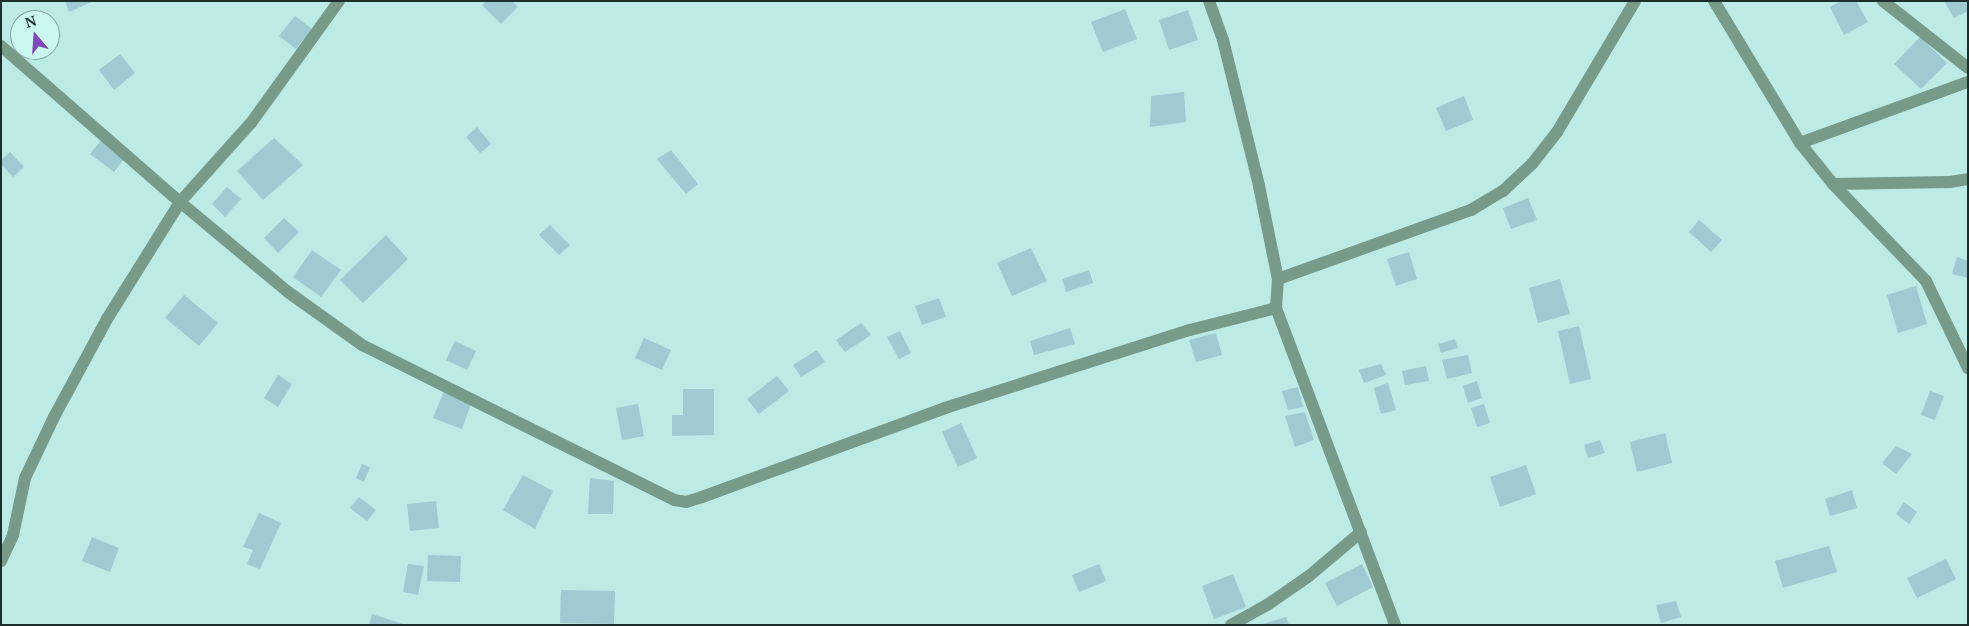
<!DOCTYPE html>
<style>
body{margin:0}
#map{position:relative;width:1969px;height:626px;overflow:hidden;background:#bceae4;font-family:"PT Serif",serif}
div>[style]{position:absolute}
.building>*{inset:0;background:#9ecad2}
.street>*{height:12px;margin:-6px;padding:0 6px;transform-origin:6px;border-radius:6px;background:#789a89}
span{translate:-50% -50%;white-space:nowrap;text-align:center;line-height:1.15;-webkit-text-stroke:5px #c9f8f1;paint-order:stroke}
.frame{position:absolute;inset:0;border:2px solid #1c2e2c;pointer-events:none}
.north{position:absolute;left:10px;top:10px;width:50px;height:50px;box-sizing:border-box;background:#c9f8f1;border:1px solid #84a7a2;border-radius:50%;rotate:342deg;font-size:14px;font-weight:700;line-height:20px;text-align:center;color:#1c2e2c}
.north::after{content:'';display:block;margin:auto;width:18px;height:22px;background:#8147bd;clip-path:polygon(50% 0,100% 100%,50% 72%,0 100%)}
</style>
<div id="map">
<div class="building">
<div style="clip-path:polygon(65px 1px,94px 1px,69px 12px)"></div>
<div style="clip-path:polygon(486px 1px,512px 1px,518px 7px,501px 24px,482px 5px)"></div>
<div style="clip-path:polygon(1841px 1px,1856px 1px,1868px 22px,1844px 35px,1830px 7px)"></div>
<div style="clip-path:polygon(1944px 1px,1968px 1px,1968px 11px,1954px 18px)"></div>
<div style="clip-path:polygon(1125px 9px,1137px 39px,1103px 52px,1091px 22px)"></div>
<div style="clip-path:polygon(1188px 10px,1198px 40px,1169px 50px,1159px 20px)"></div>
<div style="clip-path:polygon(38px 13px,44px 20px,29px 20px)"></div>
<div style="clip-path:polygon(295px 16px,312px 29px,296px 49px,279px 36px)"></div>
<div style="clip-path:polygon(1920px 37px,1947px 63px,1921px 89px,1894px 64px)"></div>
<div style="clip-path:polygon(120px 54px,135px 73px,114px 90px,99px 70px)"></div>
<div style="clip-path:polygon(1184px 92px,1186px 122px,1150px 127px,1151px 96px)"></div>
<div style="clip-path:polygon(1464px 96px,1473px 120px,1446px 131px,1436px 108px)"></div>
<div style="clip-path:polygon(477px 127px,491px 144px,480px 153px,466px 137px)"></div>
<div style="clip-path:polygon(274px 138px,303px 165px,263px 200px,237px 171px)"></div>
<div style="clip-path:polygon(102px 139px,126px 156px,114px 172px,90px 154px)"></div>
<div style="clip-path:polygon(671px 150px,698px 184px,686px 194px,657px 159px)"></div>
<div style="clip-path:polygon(10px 152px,24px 167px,13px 177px,1px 164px,1px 160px)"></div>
<div style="clip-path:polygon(227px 187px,241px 199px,225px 217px,212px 204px)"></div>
<div style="clip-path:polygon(1528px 198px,1537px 220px,1511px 229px,1503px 208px)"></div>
<div style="clip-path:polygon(284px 218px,299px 232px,278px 253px,264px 238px)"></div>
<div style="clip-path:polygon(1699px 220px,1722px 240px,1711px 252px,1689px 232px)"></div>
<div style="clip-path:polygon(550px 225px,570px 245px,559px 255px,539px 235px)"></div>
<div style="clip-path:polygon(386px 235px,408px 259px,363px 303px,340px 280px)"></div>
<div style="clip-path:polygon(1031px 248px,1047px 281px,1012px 296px,997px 263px)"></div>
<div style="clip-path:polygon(312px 250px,341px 270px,321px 297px,293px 277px)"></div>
<div style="clip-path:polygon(1409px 252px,1417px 279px,1396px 286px,1387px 259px)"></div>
<div style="clip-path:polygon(1957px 257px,1968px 261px,1968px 278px,1952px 274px)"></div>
<div style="clip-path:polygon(1089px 270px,1093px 283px,1066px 292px,1062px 279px)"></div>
<div style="clip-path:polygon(1560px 279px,1570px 314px,1538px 323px,1529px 288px)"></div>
<div style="clip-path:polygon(1916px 286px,1927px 324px,1898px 333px,1887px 295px)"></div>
<div style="clip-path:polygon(184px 295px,218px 323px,199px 346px,165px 318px)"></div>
<div style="clip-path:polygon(939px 298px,946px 317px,922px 325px,915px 306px)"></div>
<div style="clip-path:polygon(861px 323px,871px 335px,845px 352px,836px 340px)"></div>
<div style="clip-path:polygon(1579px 326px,1591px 379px,1570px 384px,1558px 331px)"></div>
<div style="clip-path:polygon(1070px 328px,1075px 344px,1034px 355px,1030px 341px)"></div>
<div style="clip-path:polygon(900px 331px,911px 353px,899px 359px,887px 337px)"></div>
<div style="clip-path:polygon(1216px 333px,1222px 355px,1196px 362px,1189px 340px)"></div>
<div style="clip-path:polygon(644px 338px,671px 350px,662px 370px,635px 358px)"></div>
<div style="clip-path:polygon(1455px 339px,1458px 348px,1441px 353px,1438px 344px)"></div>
<div style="clip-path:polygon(455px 341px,476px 351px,467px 370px,446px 360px)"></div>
<div style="clip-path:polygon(817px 350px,825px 362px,801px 377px,793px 365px)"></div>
<div style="clip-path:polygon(1468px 355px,1472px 373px,1447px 379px,1442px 360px)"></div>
<div style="clip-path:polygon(1381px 364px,1386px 375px,1364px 383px,1359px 370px)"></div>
<div style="clip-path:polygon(1426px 366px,1429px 381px,1405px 385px,1402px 371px)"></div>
<div style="clip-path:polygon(278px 375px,292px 384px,278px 407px,264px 398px)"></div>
<div style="clip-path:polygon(777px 376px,789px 391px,759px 414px,747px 399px)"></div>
<div style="clip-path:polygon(1477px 381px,1482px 398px,1468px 403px,1463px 386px)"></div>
<div style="clip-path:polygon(1388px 383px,1396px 410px,1381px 414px,1374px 388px)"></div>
<div style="clip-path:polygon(1298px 387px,1303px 407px,1288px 410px,1282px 391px)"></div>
<div style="clip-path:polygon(683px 389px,714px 389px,714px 435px,672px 436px,672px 415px,683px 415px)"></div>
<div style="clip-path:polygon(444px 391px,472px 401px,462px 429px,433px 418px)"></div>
<div style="clip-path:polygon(1930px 391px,1944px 396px,1935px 420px,1921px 415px)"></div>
<div style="clip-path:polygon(638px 404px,644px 436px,622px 440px,616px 408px)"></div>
<div style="clip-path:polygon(1484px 404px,1490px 423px,1477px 427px,1471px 408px)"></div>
<div style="clip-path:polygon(1305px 412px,1314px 440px,1295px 447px,1285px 416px)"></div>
<div style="clip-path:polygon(961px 423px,977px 458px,958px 467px,942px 432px)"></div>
<div style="clip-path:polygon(1665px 433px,1672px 463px,1637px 472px,1630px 442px)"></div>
<div style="clip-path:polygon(1600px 440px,1605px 453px,1588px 458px,1584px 445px)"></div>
<div style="clip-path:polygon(1896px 446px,1912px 454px,1896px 474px,1882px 463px)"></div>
<div style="clip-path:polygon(362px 464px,370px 467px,364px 482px,356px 478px)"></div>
<div style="clip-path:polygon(1526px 465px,1536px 494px,1500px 507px,1490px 477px)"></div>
<div style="clip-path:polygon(523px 475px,553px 491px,535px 529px,503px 510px)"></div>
<div style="clip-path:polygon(590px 478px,614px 481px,613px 514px,588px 514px)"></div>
<div style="clip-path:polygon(1852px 490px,1857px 508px,1830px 516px,1825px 499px)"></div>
<div style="clip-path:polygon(359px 497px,376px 510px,367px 521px,350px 508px)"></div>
<div style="clip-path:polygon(436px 501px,439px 528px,410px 531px,407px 504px)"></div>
<div style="clip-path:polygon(1904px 502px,1917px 512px,1909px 524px,1896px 514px)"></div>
<div style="clip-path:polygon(259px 513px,281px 523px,260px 569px,247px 564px,253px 550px,243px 547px)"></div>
<div style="clip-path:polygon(92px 537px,119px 548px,110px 572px,82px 561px)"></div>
<div style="clip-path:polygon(1829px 546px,1837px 572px,1783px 588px,1775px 561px)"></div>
<div style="clip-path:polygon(428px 555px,461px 556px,460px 582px,427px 581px)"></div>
<div style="clip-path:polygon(1946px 559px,1956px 579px,1917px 598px,1907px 578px)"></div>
<div style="clip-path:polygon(408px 564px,424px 566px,418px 595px,403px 592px)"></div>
<div style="clip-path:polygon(1099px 564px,1106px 581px,1079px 592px,1072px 575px)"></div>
<div style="clip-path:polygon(1362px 564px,1373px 587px,1337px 606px,1325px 583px)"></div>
<div style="clip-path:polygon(1233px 574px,1246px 607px,1214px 619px,1202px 586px)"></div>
<div style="clip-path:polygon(561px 590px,615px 591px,614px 624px,560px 623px)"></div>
<div style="clip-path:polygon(1676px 601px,1681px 617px,1661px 623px,1656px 605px)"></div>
<div style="clip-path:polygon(372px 614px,403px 624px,403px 625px,369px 625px)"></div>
<div style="clip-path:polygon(1286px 617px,1289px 625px,1262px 625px,1262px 624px)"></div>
</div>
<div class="street">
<div style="left:1209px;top:1px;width:41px;rotate:70.3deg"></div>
<div style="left:1223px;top:40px;width:150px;rotate:76.1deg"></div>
<div style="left:1259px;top:186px;width:95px;rotate:78.5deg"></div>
<div style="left:1278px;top:279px;width:29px;rotate:94deg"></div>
<div style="left:1276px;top:308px;width:339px;rotate:69.4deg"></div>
<div style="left:1714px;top:1px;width:166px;rotate:58.8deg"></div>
<div style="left:1800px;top:143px;width:53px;rotate:51.2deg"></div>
<div style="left:1833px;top:184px;width:134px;rotate:46.2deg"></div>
<div style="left:1926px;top:281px;width:97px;rotate:64.2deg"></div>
<div style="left:1883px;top:1px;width:108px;rotate:38.2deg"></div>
<div style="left:1px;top:46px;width:237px;rotate:41.1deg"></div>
<div style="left:180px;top:202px;width:141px;rotate:39.8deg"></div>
<div style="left:288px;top:292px;width:91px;rotate:35.6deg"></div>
<div style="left:362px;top:345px;width:348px;rotate:26.4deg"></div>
<div style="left:674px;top:500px;width:12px;rotate:9deg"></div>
<div style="left:686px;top:502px;width:17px;rotate:-17deg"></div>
<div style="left:702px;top:497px;width:259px;rotate:-20.1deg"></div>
<div style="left:945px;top:408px;width:257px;rotate:-17.7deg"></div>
<div style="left:1190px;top:330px;width:89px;rotate:-14.3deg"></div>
<div style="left:1800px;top:143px;width:179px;rotate:-20deg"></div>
<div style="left:1833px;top:184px;width:117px;rotate:-1deg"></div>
<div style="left:1950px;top:182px;width:18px;rotate:-9deg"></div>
<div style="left:1278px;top:279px;width:205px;rotate:-19.7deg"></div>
<div style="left:1471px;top:210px;width:37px;rotate:-31deg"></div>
<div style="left:1503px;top:191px;width:40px;rotate:-43deg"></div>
<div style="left:1532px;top:164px;width:41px;rotate:-52deg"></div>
<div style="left:1557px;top:132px;width:152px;rotate:-59.2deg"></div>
<div style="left:1px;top:561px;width:29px;rotate:-65deg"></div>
<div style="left:13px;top:535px;width:58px;rotate:-78.1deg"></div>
<div style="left:25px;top:478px;width:68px;rotate:-64.6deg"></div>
<div style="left:54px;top:417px;width:111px;rotate:-61.6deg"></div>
<div style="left:107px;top:319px;width:138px;rotate:-58deg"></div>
<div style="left:180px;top:202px;width:106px;rotate:-48.1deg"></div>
<div style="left:251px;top:123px;width:150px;rotate:-54.2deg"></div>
<div style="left:1231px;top:625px;width:41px;rotate:-29.1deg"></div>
<div style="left:1267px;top:605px;width:51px;rotate:-34.6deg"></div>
<div style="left:1309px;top:576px;width:68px;rotate:-40.2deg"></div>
</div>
<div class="frame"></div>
<div class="north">N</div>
</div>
